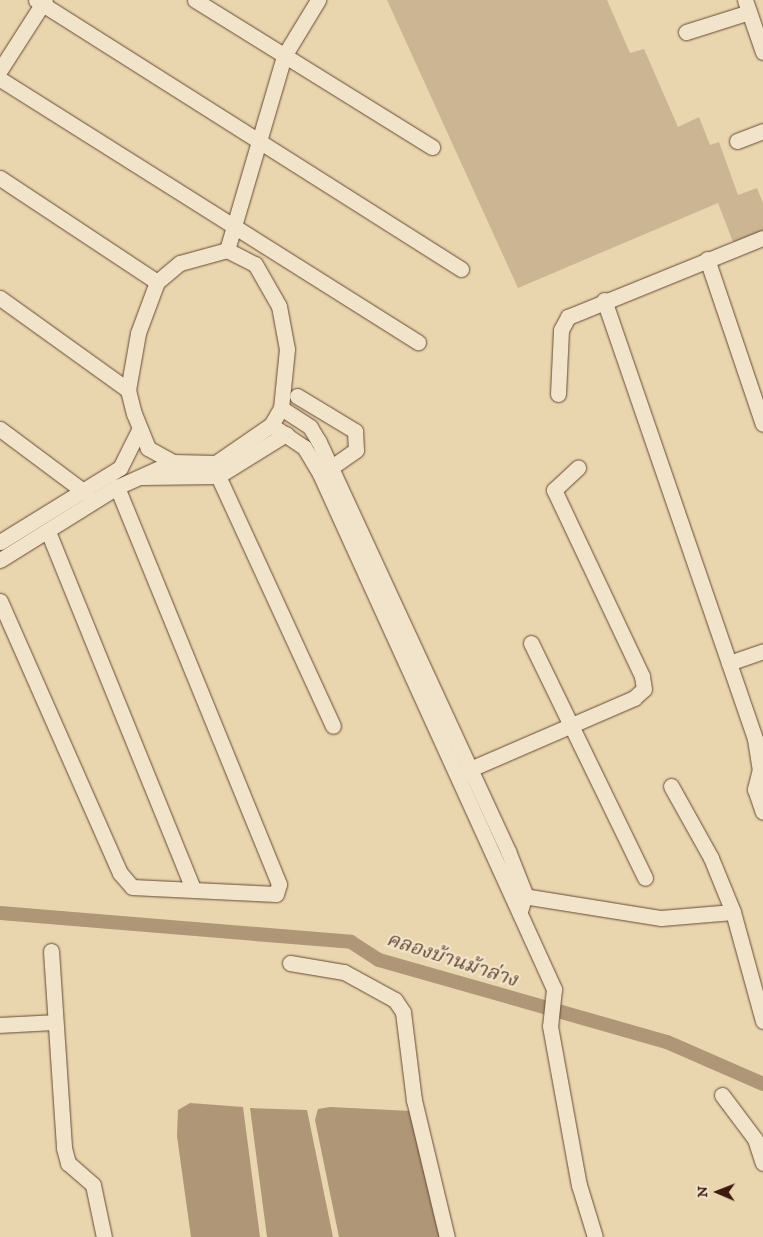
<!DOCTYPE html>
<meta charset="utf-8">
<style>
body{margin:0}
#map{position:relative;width:763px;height:1237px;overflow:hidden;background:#e9d5ae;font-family:"IM FELL DW Pica","Noto Serif Thai",serif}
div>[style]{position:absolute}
.green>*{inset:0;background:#ccb593}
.water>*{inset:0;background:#ae9677}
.canal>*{height:14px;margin:-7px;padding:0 7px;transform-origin:7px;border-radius:7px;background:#ae9677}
.roads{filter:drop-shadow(0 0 1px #674a35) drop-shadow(0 0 1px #674a35)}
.minor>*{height:15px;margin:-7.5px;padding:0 7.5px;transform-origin:7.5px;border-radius:7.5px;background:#f1e4ca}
span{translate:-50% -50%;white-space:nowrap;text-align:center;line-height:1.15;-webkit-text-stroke:4.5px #f1e4ca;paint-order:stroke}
.water-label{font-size:20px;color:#644632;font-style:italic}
.north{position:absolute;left:693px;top:1167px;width:50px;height:50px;-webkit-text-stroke:4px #f1e4ca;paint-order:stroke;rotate:271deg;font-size:14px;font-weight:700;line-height:20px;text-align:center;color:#3c1b0d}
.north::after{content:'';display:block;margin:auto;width:18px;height:22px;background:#3c1b0d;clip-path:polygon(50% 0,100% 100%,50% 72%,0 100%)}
</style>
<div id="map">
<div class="green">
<div style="clip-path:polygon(387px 0,607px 0,630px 53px,644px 49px,678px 127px,699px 117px,710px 145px,719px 142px,738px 195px,757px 188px,763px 203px,763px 232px,733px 242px,718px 203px,518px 288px)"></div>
</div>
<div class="water">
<div style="clip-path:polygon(190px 1103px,243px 1107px,260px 1237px,191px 1237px,177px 1136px,178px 1110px)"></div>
<div style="clip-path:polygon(330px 1107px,411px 1111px,440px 1237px,339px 1237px,315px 1120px,318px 1109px)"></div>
<div style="clip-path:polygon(250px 1108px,307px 1110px,333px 1237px,267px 1237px)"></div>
</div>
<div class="canal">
<div style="left:0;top:913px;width:352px;rotate:4.7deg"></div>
<div style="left:351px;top:942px;width:33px;rotate:33deg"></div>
<div style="left:379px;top:960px;width:299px;rotate:15.9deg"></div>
<div style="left:667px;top:1042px;width:105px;rotate:23.6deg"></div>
</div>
<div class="roads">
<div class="minor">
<div style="left:36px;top:0;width:503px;rotate:32.33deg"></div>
<div style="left:195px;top:0;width:279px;rotate:31.8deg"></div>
<div style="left:745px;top:0;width:55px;rotate:70.9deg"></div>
<div style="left:686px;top:32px;width:66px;rotate:-17.6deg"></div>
<div style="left:0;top:70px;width:83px;rotate:-57.3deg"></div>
<div style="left:0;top:79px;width:494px;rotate:32.2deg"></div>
<div style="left:737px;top:141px;width:28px;rotate:-21deg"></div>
<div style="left:0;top:178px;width:188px;rotate:33.5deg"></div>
<div style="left:227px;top:250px;width:31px;rotate:27deg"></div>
<div style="left:255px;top:264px;width:48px;rotate:60.3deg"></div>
<div style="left:279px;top:306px;width:44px;rotate:79.5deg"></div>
<div style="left:287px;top:349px;width:59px;rotate:95.8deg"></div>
<div style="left:281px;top:408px;width:20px;rotate:120deg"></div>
<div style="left:271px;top:425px;width:67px;rotate:145.4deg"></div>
<div style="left:216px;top:463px;width:43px;rotate:-178.7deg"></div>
<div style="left:173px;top:462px;width:29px;rotate:-151deg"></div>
<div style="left:148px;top:448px;width:37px;rotate:-112deg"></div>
<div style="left:134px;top:414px;width:25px;rotate:-104deg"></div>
<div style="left:128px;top:390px;width:58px;rotate:-80deg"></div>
<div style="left:138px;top:333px;width:54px;rotate:-69.6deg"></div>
<div style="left:157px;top:282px;width:30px;rotate:-40deg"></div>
<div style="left:180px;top:263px;width:49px;rotate:-15.5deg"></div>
<div style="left:227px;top:250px;width:202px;rotate:-73.6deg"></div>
<div style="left:284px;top:56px;width:66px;rotate:-58.7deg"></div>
<div style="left:707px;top:259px;width:174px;rotate:71.3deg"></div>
<div style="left:0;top:298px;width:158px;rotate:35.7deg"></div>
<div style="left:604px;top:300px;width:464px;rotate:71deg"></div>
<div style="left:755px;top:739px;width:30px;rotate:81deg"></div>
<div style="left:760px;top:769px;width:21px;rotate:104deg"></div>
<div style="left:755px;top:789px;width:24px;rotate:71deg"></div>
<div style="left:558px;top:394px;width:64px;rotate:-87.3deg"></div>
<div style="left:561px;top:330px;width:15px;rotate:-62deg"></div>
<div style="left:568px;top:317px;width:210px;rotate:-22.1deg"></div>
<div style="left:297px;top:396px;width:68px;rotate:31.1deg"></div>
<div style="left:355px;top:431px;width:19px;rotate:87deg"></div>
<div style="left:356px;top:450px;width:39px;rotate:145deg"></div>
<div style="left:281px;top:408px;width:35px;rotate:33deg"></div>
<div style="left:310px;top:427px;width:17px;rotate:59deg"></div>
<div style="left:319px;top:442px;width:451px;rotate:65.2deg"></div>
<div style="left:508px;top:851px;width:46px;rotate:68.4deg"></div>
<div style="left:525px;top:894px;width:19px;rotate:106deg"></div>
<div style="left:271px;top:425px;width:40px;rotate:34deg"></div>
<div style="left:304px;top:447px;width:31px;rotate:59deg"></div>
<div style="left:320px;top:474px;width:566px;rotate:65.56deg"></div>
<div style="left:554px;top:989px;width:37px;rotate:96deg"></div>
<div style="left:550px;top:1026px;width:162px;rotate:79.7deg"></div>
<div style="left:579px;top:1185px;width:54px;rotate:72.9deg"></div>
<div style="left:0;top:429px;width:107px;rotate:36.7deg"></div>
<div style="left:216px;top:463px;width:13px;rotate:81deg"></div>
<div style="left:218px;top:476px;width:275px;rotate:65.3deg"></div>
<div style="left:142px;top:477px;width:76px;rotate:-0.8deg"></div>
<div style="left:218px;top:476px;width:80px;rotate:-31.7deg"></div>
<div style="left:49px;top:534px;width:380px;rotate:67.9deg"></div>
<div style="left:0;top:542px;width:141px;rotate:-31.7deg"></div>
<div style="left:120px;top:468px;width:42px;rotate:-63.4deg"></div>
<div style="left:0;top:560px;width:138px;rotate:-32deg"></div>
<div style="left:117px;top:487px;width:61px;rotate:-24.1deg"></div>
<div style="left:0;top:601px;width:297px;rotate:66.2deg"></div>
<div style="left:120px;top:873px;width:18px;rotate:49deg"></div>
<div style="left:132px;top:887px;width:144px;rotate:2.8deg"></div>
<div style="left:276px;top:894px;width:10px;rotate:-73deg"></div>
<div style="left:279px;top:884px;width:429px;rotate:-112.2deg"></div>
<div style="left:531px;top:643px;width:261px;rotate:64.1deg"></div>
<div style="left:729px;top:663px;width:36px;rotate:-19deg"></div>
<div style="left:461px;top:773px;width:189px;rotate:-23.4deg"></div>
<div style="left:634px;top:698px;width:13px;rotate:-42deg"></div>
<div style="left:644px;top:689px;width:13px;rotate:-99deg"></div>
<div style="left:642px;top:676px;width:206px;rotate:-115.3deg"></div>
<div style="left:554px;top:490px;width:33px;rotate:-43deg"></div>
<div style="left:671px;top:786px;width:82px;rotate:60.9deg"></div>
<div style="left:711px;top:858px;width:58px;rotate:67.8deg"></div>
<div style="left:733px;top:912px;width:113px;rotate:74.6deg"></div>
<div style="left:517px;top:895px;width:146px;rotate:9.1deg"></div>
<div style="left:661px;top:918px;width:72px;rotate:-4.8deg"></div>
<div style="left:51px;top:951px;width:197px;rotate:86.2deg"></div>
<div style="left:64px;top:1148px;width:16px;rotate:75deg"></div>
<div style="left:68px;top:1163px;width:33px;rotate:41deg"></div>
<div style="left:93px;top:1185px;width:53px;rotate:78.1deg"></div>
<div style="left:290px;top:963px;width:55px;rotate:9.5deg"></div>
<div style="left:344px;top:972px;width:58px;rotate:28.8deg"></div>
<div style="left:395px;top:1000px;width:14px;rotate:56deg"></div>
<div style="left:403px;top:1012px;width:89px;rotate:82.9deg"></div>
<div style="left:414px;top:1100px;width:141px;rotate:76.5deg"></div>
<div style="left:0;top:1025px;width:55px;rotate:-3.1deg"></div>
<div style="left:722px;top:1095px;width:55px;rotate:53.1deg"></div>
<div style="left:755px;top:1139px;width:25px;rotate:72deg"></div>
</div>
</div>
<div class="water-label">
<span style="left:452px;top:960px;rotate:18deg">คลองบ้านม้าล่าง</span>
</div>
<div class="north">N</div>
</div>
